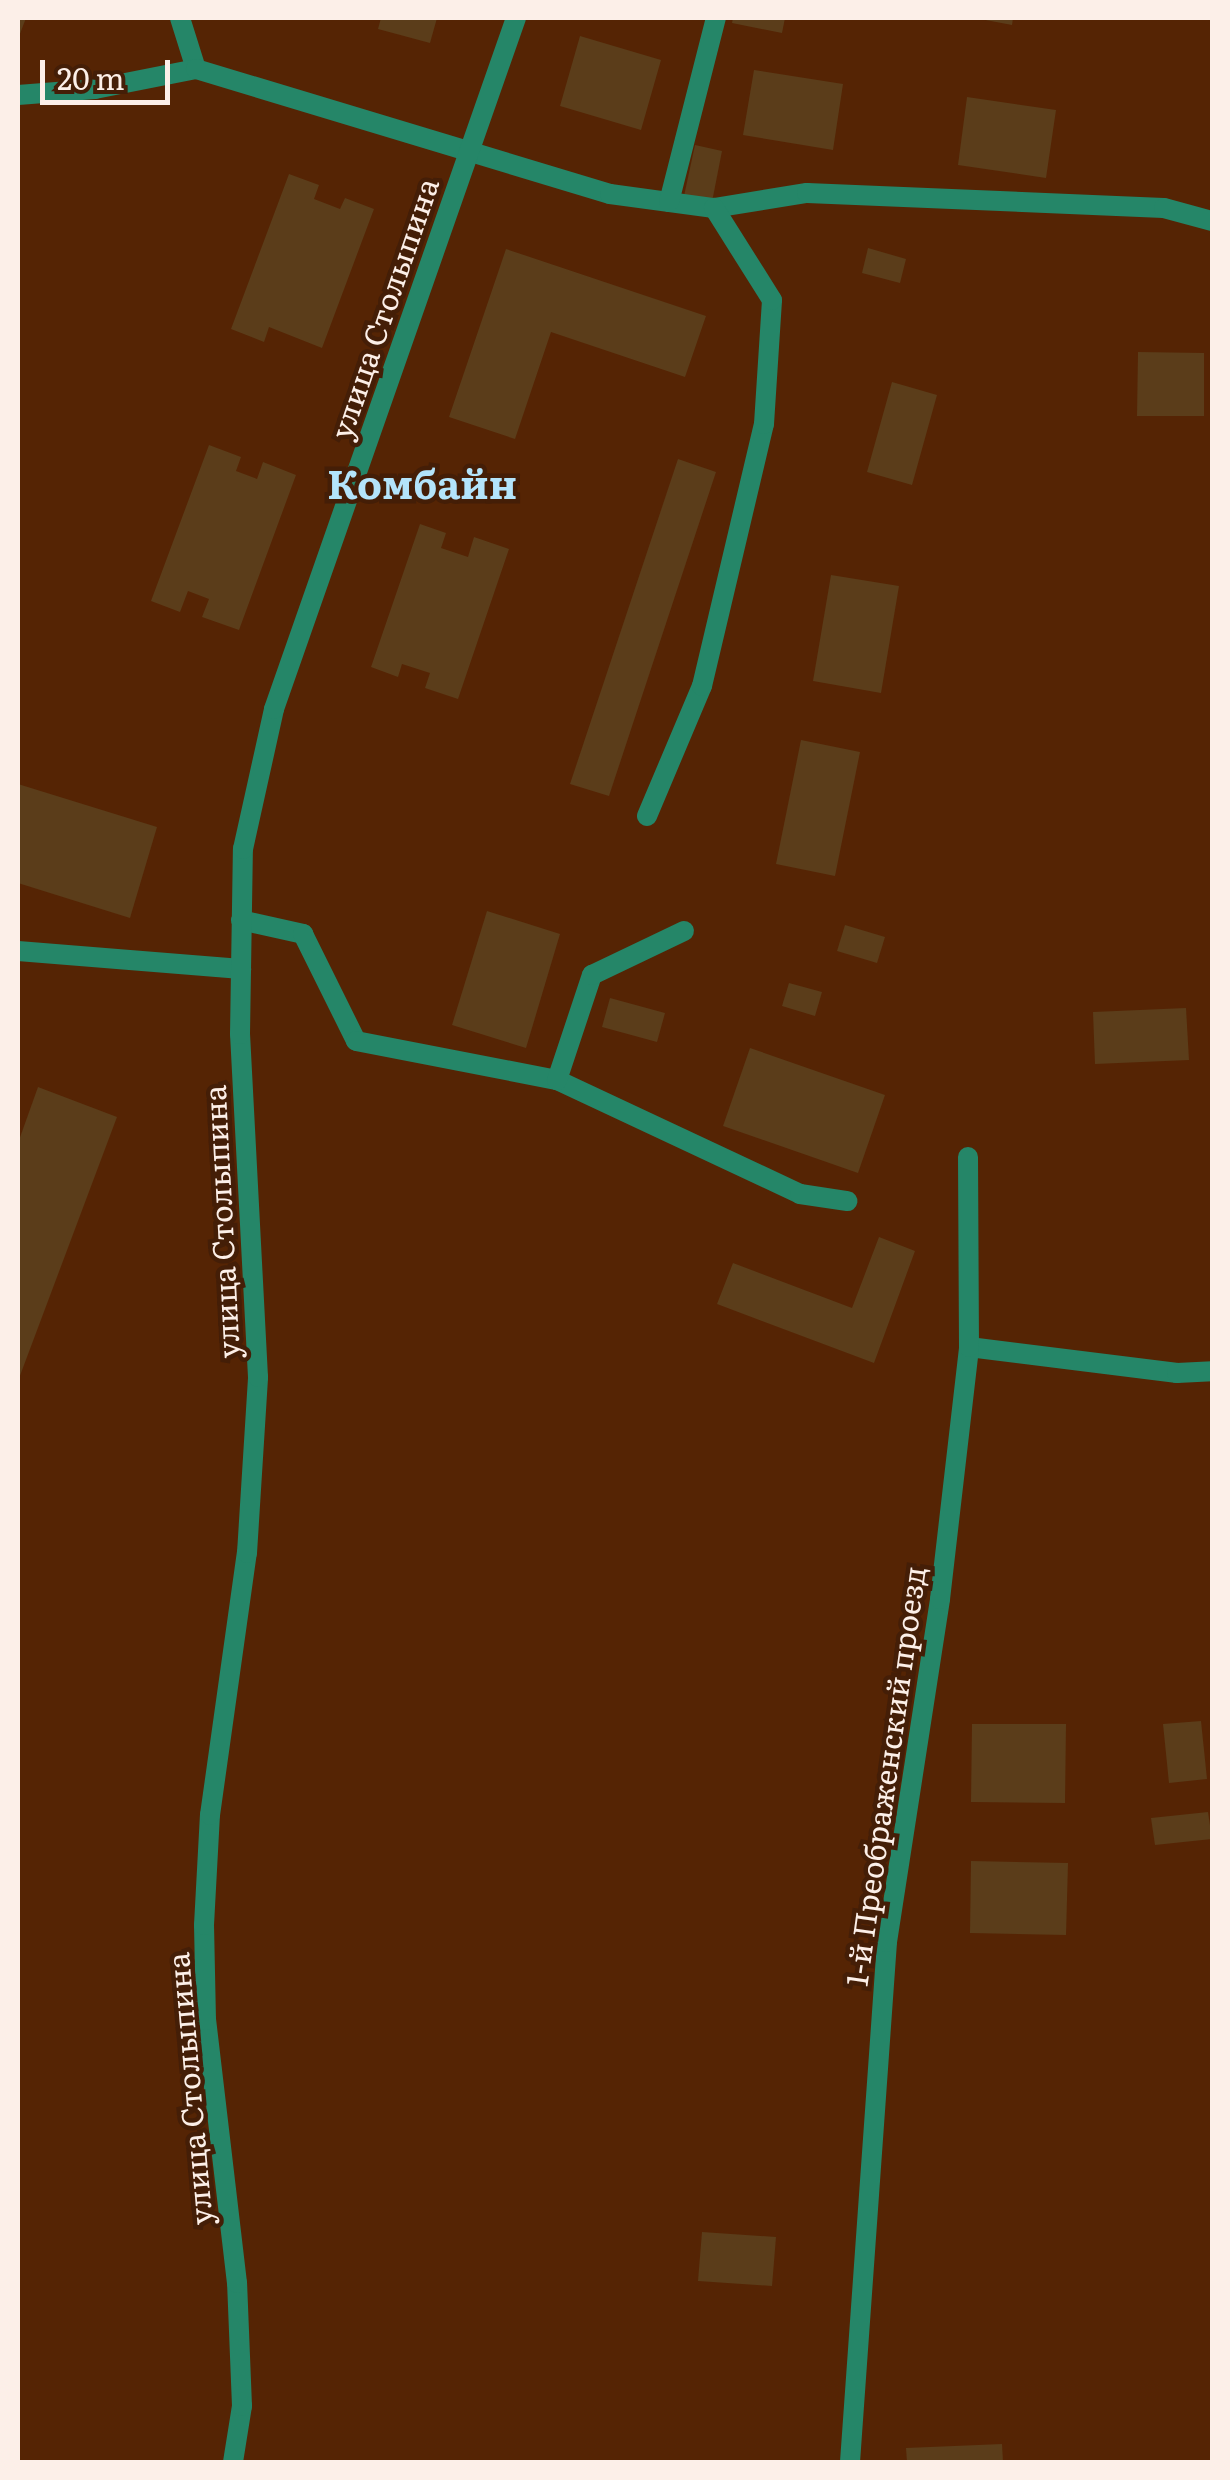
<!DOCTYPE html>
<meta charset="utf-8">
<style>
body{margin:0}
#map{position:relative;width:1230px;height:2480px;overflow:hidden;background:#552404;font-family:Literata,serif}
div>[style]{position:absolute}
.building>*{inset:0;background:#5b3d1a}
.lane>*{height:20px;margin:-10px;padding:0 10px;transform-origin:10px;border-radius:10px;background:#258668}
.street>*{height:20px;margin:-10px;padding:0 10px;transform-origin:10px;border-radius:10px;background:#258668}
span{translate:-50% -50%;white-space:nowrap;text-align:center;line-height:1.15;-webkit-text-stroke:9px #441e07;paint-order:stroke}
.street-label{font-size:30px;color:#fcefe8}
.district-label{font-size:40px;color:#b3e4fb;font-weight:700}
.frame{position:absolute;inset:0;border:20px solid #fcefe8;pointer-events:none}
.scale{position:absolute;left:40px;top:60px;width:130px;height:45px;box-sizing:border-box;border:5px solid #fcefe8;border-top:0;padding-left:12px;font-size:30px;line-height:35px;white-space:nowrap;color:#fcefe8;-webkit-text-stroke:8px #441e07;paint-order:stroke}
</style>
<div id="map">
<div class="building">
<div style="clip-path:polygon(18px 18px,26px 18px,18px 39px)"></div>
<div style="clip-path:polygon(381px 18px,437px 18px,430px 43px,378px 29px)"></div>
<div style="clip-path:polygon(733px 18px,785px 18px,782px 33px,732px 23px)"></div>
<div style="clip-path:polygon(975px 18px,1013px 18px,1012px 25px)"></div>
<div style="clip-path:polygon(580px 36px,661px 60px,641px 130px,560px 106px)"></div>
<div style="clip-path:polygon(754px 70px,843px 84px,833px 150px,743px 135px)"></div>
<div style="clip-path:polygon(967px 97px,1056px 110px,1046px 178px,958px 165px)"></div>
<div style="clip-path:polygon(695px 145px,722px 151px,712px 202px,684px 196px)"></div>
<div style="clip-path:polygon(289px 174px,319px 185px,314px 199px,340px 209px,345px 198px,374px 209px,322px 348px,269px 327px,264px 342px,231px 329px)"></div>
<div style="clip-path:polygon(868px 248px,906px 259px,900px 283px,862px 273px)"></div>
<div style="clip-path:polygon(506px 249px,706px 316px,685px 377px,551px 332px,515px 439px,449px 417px)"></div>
<div style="clip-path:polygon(1138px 352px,1204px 353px,1204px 416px,1137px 416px)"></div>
<div style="clip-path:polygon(892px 382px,937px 395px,912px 485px,867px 472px)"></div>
<div style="clip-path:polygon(209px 445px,241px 457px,236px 471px,257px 479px,263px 462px,296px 475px,239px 630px,202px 617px,209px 599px,188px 591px,180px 612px,151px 601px)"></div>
<div style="clip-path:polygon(678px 459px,716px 472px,609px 796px,570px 784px)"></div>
<div style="clip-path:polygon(420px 524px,446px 533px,441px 548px,468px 557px,474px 537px,509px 549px,458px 699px,425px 688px,430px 673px,402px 664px,398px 677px,371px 667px)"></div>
<div style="clip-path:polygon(831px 575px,899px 586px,881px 693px,813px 681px)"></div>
<div style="clip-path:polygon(801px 740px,860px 752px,835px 876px,776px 864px)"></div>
<div style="clip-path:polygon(18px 784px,157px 827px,130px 918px,18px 883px)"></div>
<div style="clip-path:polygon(487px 911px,560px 934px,526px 1048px,452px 1025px)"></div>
<div style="clip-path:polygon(845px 925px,885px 937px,877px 963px,837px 951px)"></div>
<div style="clip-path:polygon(789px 983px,822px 992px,815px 1016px,782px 1006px)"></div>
<div style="clip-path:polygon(610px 998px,665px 1013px,657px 1042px,602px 1027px)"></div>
<div style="clip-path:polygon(1186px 1008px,1189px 1060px,1095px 1064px,1093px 1012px)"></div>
<div style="clip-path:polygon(750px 1048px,885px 1095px,858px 1173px,723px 1126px)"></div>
<div style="clip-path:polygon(38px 1087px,117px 1117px,18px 1381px,18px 1143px)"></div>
<div style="clip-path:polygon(879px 1237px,915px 1251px,874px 1363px,717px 1304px,733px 1263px,852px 1308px)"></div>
<div style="clip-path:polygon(1201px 1721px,1207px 1779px,1169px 1783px,1163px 1724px)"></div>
<div style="clip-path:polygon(972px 1724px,1066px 1724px,1065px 1803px,971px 1802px)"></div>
<div style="clip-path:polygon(1208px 1812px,1212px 1839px,1155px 1845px,1151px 1818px)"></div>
<div style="clip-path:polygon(971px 1861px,1068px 1863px,1066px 1935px,970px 1933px)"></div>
<div style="clip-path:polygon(702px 2232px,776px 2237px,772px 2286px,698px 2281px)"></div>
<div style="clip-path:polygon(1002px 2444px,1003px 2462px,907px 2462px,906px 2448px)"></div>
</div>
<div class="lane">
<div style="left:180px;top:18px;width:53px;rotate:72.6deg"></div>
<div style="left:18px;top:95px;width:77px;rotate:-4.5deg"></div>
<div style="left:95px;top:89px;width:103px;rotate:-11.2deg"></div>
<div style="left:196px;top:69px;width:432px;rotate:16.8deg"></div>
<div style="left:610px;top:194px;width:105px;rotate:7.7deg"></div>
<div style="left:714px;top:208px;width:94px;rotate:-9.2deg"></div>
<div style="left:807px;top:193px;width:357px;rotate:2.4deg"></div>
<div style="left:1164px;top:208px;width:50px;rotate:15.2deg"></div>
<div style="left:669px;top:202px;width:190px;rotate:-75.7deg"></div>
<div style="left:647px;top:816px;width:141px;rotate:-67.1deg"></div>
<div style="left:702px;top:686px;width:269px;rotate:-76.7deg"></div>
<div style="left:764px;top:424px;width:124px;rotate:-86.3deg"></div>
<div style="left:772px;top:300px;width:109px;rotate:-122.2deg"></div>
<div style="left:241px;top:920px;width:64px;rotate:12.7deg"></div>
<div style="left:303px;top:934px;width:119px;rotate:63.6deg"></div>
<div style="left:356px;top:1041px;width:205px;rotate:11deg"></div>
<div style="left:557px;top:1080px;width:268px;rotate:25.1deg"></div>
<div style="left:800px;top:1194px;width:48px;rotate:8.5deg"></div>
<div style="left:18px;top:951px;width:224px;rotate:4.6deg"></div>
<div style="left:557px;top:1080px;width:111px;rotate:-71.6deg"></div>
<div style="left:592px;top:975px;width:102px;rotate:-25.6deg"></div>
<div style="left:969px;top:1347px;width:210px;rotate:7.1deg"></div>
<div style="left:1177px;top:1373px;width:35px;rotate:-3deg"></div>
</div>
<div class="street">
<div style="left:233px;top:2462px;width:57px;rotate:-80.9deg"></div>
<div style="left:242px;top:2406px;width:123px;rotate:-92.3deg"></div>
<div style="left:237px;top:2283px;width:265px;rotate:-96.7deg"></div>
<div style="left:206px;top:2020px;width:95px;rotate:-91.2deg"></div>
<div style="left:204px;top:1925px;width:110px;rotate:-86.9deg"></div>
<div style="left:210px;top:1815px;width:265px;rotate:-82deg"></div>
<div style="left:247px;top:1553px;width:176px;rotate:-86.4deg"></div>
<div style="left:258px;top:1377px;width:343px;rotate:-93deg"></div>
<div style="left:240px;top:1034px;width:185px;rotate:-89.1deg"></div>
<div style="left:243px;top:849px;width:143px;rotate:-77.5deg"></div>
<div style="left:274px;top:709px;width:732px;rotate:-70.7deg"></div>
<div style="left:850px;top:2462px;width:521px;rotate:-85.93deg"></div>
<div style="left:887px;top:1942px;width:347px;rotate:-81.2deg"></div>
<div style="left:940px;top:1599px;width:254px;rotate:-83.4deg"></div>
<div style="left:969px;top:1347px;width:190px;rotate:-90.3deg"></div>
</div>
<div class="street-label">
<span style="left:383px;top:308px;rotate:-71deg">улица Столыпина</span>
<span style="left:220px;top:1222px;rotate:-93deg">улица Столыпина</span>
<span style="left:884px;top:1776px;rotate:-82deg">1-й Преображенский проезд</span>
<span style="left:188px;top:2089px;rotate:-95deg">улица Столыпина</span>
</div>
<div class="district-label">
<span style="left:422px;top:482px">Комбайн</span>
</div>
<div class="frame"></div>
<div class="scale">20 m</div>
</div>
